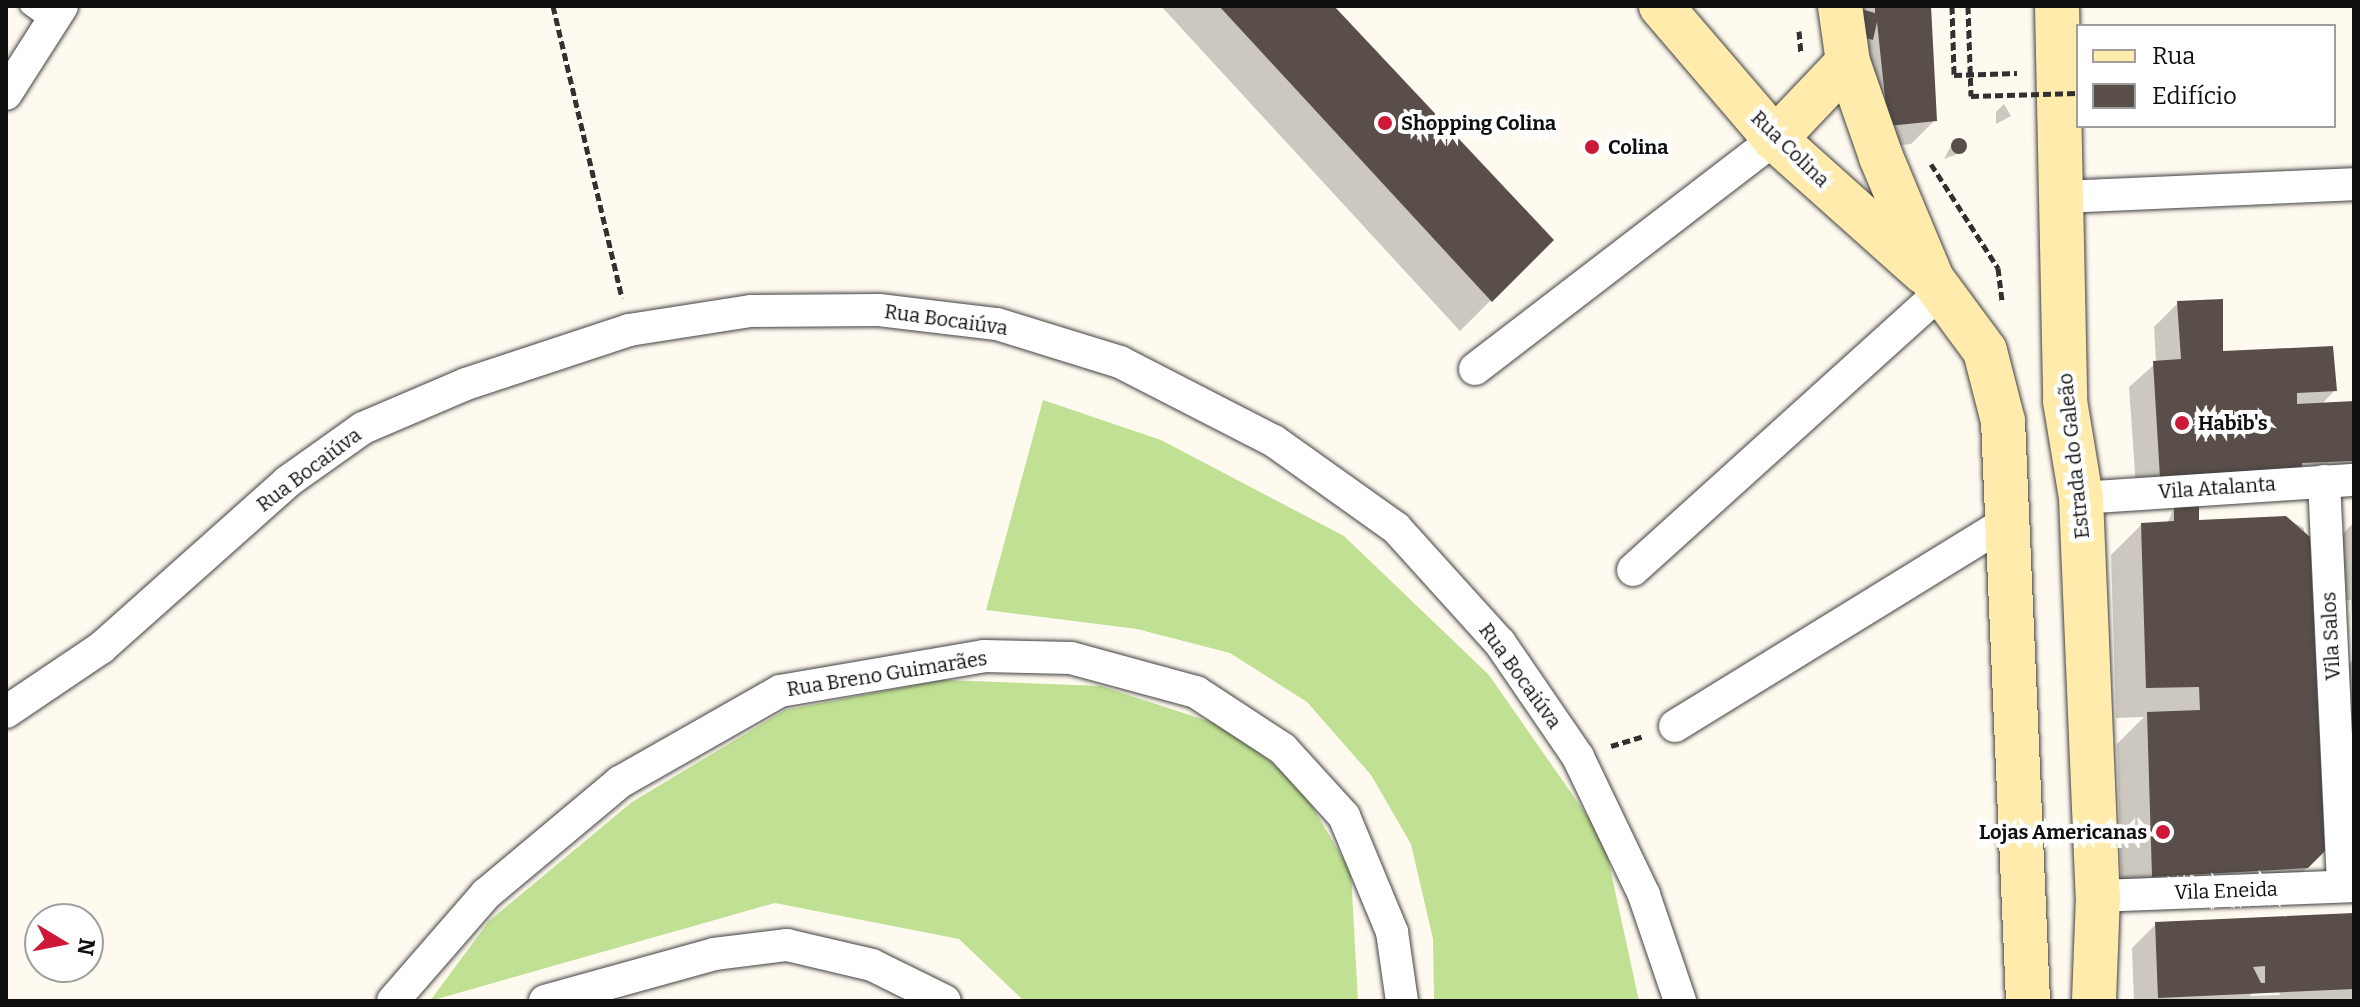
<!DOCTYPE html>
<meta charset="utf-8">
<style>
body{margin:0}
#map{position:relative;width:2360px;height:1007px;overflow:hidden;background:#fffaf0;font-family:Bitter,serif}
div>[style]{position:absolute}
.forest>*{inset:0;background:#c0e193}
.shadow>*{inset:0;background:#0003}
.building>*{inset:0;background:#594e4a}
.round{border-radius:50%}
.path>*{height:5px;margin-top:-2.5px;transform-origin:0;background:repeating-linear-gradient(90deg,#313131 0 8px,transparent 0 12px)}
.roads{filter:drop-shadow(0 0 2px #424242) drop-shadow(0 0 2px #424242)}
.lane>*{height:16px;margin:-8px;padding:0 8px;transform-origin:8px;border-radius:8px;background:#fff}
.street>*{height:32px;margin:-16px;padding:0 16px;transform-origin:16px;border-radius:16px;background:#fff}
.secondary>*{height:44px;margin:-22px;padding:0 22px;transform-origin:22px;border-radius:22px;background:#ffebab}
.path-bridge>*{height:5px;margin-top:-2.5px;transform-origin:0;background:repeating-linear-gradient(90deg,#313131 0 8px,transparent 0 12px)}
.dots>*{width:22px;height:22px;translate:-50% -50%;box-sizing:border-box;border:4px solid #fff;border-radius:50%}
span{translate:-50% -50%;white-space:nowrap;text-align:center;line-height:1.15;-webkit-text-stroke:8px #fff;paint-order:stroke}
.poi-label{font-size:20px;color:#0f0f0f;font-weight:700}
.left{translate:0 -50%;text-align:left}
.right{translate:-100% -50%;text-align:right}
.street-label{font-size:20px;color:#0f0f0f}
.frame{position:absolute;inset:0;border:8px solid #0f0f0f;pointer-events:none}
.legend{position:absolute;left:2076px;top:24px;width:260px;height:104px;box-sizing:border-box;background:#fff;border:2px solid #9f9f9f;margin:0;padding:10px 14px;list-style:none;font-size:24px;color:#0f0f0f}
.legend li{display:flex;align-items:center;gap:16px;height:40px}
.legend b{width:40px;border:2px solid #9f9f9f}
.north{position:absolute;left:24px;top:903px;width:80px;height:80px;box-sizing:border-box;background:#fff;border:2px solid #9f9f9f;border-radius:50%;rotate:100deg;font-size:22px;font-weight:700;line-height:32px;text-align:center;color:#0f0f0f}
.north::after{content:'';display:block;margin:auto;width:28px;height:36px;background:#ce1838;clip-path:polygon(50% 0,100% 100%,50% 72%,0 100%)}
</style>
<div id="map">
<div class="forest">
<div style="clip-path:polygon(1043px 400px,1161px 440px,1344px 536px,1489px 675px,1604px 840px,1639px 1001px,1434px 1001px,1433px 939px,1411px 844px,1371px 775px,1307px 702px,1230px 653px,1137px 629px,986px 610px)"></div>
<div style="clip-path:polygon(943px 680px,1101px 686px,1226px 727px,1299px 784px,1351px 872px,1358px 1001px,1024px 1001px,959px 939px,775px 903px,430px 1001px,489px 921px,632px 802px,785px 710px)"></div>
</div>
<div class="shadow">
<div style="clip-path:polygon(1161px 6px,1331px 6px,1551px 240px,1460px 331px)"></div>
<div style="clip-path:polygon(1849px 6px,1929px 6px,1935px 120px,1911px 144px,1864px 149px)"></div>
<div style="clip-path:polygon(2004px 104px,2011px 116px,1996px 124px,1996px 112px)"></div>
<div style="clip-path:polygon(1954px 140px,1963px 140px,1963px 152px,1944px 159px)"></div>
<div style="clip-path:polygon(2178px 303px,2221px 353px,2335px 390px,2321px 405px,2354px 404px,2354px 468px,2137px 501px,2129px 387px,2156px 363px,2154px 327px)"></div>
<div style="clip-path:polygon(2175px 506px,2194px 522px,2285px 518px,2304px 528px,2323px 850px,2285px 892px,2122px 906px,2117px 744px,2144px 717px,2116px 718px,2111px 555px,2141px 525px,2167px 524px)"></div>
<div style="clip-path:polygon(2354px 522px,2354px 622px,2352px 622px,2351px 600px,2334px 601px,2341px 536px)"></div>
<div style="clip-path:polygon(2354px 659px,2354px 740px,2343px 739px,2337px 676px)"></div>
<div style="clip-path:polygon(evenodd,2354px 915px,2354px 1001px,2134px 1001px,2132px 948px,2156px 924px,2354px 915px,2279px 991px,2280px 995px,2249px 996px,2254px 992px,2279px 991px)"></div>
</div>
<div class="building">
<div style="clip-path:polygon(1219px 6px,1334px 6px,1554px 240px,1492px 302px)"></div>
<div style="clip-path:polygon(1875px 6px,1931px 6px,1937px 121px,1888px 126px,1877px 22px,1873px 40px,1859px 36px,1864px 10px,1875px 13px)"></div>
<div class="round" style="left:1951px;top:138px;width:16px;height:16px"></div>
<div style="clip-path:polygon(2223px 299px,2223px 351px,2333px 346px,2337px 391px,2297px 393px,2297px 404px,2354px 401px,2352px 461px,2302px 463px,2302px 471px,2160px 478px,2153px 361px,2181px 359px,2177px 301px)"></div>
<div style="clip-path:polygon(2199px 503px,2199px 520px,2286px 516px,2310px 537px,2325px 851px,2308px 868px,2152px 877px,2147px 712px,2200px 710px,2199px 687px,2146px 688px,2141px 523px,2174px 521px,2174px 504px)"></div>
<div style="clip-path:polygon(evenodd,2354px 913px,2354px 989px,2158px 998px,2155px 922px,2354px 913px,2265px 966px,2265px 983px,2261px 983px,2253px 967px,2265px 966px)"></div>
</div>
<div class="path">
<div style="left:553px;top:6px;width:300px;rotate:76.7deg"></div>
<div style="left:1952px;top:6px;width:69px;rotate:88.3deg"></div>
<div style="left:1954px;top:75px;width:63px;rotate:-1.8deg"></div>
<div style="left:1799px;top:31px;width:22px;rotate:85deg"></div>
<div style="left:1931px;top:164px;width:124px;rotate:57.2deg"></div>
<div style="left:1998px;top:268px;width:34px;rotate:83deg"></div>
<div style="left:1611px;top:746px;width:34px;rotate:-17deg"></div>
</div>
<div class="roads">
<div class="lane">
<div style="left:28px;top:6px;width:29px;rotate:36deg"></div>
</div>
<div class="street">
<div style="left:6px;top:94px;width:104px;rotate:-57.5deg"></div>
<div style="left:2061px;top:197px;width:293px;rotate:-2.5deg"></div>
<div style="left:1475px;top:369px;width:378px;rotate:-37.5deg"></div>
<div style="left:2324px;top:481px;width:405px;rotate:87.3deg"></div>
<div style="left:2081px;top:498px;width:274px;rotate:-3.8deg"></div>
<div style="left:1633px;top:570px;width:416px;rotate:-42.1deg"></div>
<div style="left:6px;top:712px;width:115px;rotate:-34deg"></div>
<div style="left:101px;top:648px;width:249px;rotate:-41.7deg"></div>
<div style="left:287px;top:482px;width:93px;rotate:-35.4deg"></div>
<div style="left:363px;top:428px;width:112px;rotate:-23.1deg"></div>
<div style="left:466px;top:384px;width:172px;rotate:-18.3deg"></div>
<div style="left:629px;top:330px;width:123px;rotate:-8.9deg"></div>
<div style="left:751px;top:311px;width:128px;rotate:-0.4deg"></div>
<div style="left:879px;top:310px;width:119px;rotate:6.8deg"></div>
<div style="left:997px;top:324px;width:129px;rotate:17.2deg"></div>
<div style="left:1120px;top:362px;width:173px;rotate:27.2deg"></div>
<div style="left:1274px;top:441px;width:150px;rotate:35.5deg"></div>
<div style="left:1396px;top:528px;width:155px;rotate:47.9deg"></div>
<div style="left:1500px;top:643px;width:138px;rotate:55.6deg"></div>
<div style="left:1578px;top:757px;width:153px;rotate:64.4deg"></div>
<div style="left:1644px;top:895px;width:112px;rotate:71.2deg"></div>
<div style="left:1675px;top:726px;width:395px;rotate:-31.6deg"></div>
<div style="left:2098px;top:896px;width:256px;rotate:-2.2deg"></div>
<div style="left:393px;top:1001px;width:142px;rotate:-49deg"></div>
<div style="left:486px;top:894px;width:175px;rotate:-39.9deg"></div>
<div style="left:620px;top:782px;width:184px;rotate:-29.6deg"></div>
<div style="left:780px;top:691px;width:207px;rotate:-9.7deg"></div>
<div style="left:984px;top:656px;width:87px;rotate:1.3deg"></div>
<div style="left:1071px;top:658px;width:130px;rotate:15.2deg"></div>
<div style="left:1196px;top:692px;width:104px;rotate:33.2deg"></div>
<div style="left:1283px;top:749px;width:91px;rotate:47.7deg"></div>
<div style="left:1344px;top:816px;width:126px;rotate:67.5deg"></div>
<div style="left:1392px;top:932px;width:70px;rotate:81.8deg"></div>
<div style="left:545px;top:1001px;width:175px;rotate:-15.5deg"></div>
<div style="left:714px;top:954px;width:74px;rotate:-7deg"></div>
<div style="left:787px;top:945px;width:87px;rotate:13.2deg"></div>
<div style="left:872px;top:965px;width:81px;rotate:26.3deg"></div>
</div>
<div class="secondary">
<div style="left:1661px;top:6px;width:175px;rotate:49.4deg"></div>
<div style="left:1775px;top:139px;width:200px;rotate:41.8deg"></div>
<div style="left:1840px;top:6px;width:57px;rotate:81.9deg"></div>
<div style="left:1848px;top:62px;width:101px;rotate:70.8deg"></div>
<div style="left:1881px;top:157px;width:132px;rotate:67.3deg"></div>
<div style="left:1932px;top:279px;width:89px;rotate:53.6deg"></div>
<div style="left:1985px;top:351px;width:72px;rotate:75.6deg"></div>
<div style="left:2003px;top:421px;width:581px;rotate:87.53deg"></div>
<div style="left:2057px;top:6px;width:395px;rotate:88.8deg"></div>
<div style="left:2065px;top:401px;width:98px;rotate:80.6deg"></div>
<div style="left:2081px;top:498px;width:398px;rotate:87.6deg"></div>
<div style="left:2098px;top:896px;width:105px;rotate:92.2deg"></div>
<div style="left:1775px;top:139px;width:106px;rotate:-46.5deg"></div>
</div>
</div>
<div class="path-bridge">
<div style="left:1968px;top:6px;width:90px;rotate:88.1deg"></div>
<div style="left:1971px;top:96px;width:107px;rotate:-1.6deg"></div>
</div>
<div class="dots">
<div style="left:1385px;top:123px;background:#ce1838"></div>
<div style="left:1592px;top:147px;background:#ce1838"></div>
<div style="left:2182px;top:423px;background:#ce1838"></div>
<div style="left:2163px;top:832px;background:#ce1838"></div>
</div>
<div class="poi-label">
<span class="left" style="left:1401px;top:123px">Shopping Colina</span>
<span class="left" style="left:1608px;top:147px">Colina</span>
<span class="left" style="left:2198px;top:423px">Habib's</span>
<span class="right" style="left:2147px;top:832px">Lojas Americanas</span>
</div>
<div class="street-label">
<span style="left:1790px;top:149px;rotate:44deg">Rua Colina</span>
<span style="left:946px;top:320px;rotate:8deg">Rua Bocaiúva</span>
<span style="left:2074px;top:456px;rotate:-96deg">Estrada do Galeão</span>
<span style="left:309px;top:470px;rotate:-37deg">Rua Bocaiúva</span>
<span style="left:2217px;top:488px;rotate:-4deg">Vila Atalanta</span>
<span style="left:2331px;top:636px;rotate:-93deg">Vila Salos</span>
<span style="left:887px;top:674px;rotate:-9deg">Rua Breno Guimarães</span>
<span style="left:1520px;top:676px;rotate:54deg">Rua Bocaiúva</span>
<span style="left:2226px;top:891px;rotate:-2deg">Vila Eneida</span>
</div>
<div class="frame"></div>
<ul class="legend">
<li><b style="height:10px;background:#ffebab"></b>Rua</li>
<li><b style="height:22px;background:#594e4a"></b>Edifício</li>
</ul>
<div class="north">N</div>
</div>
